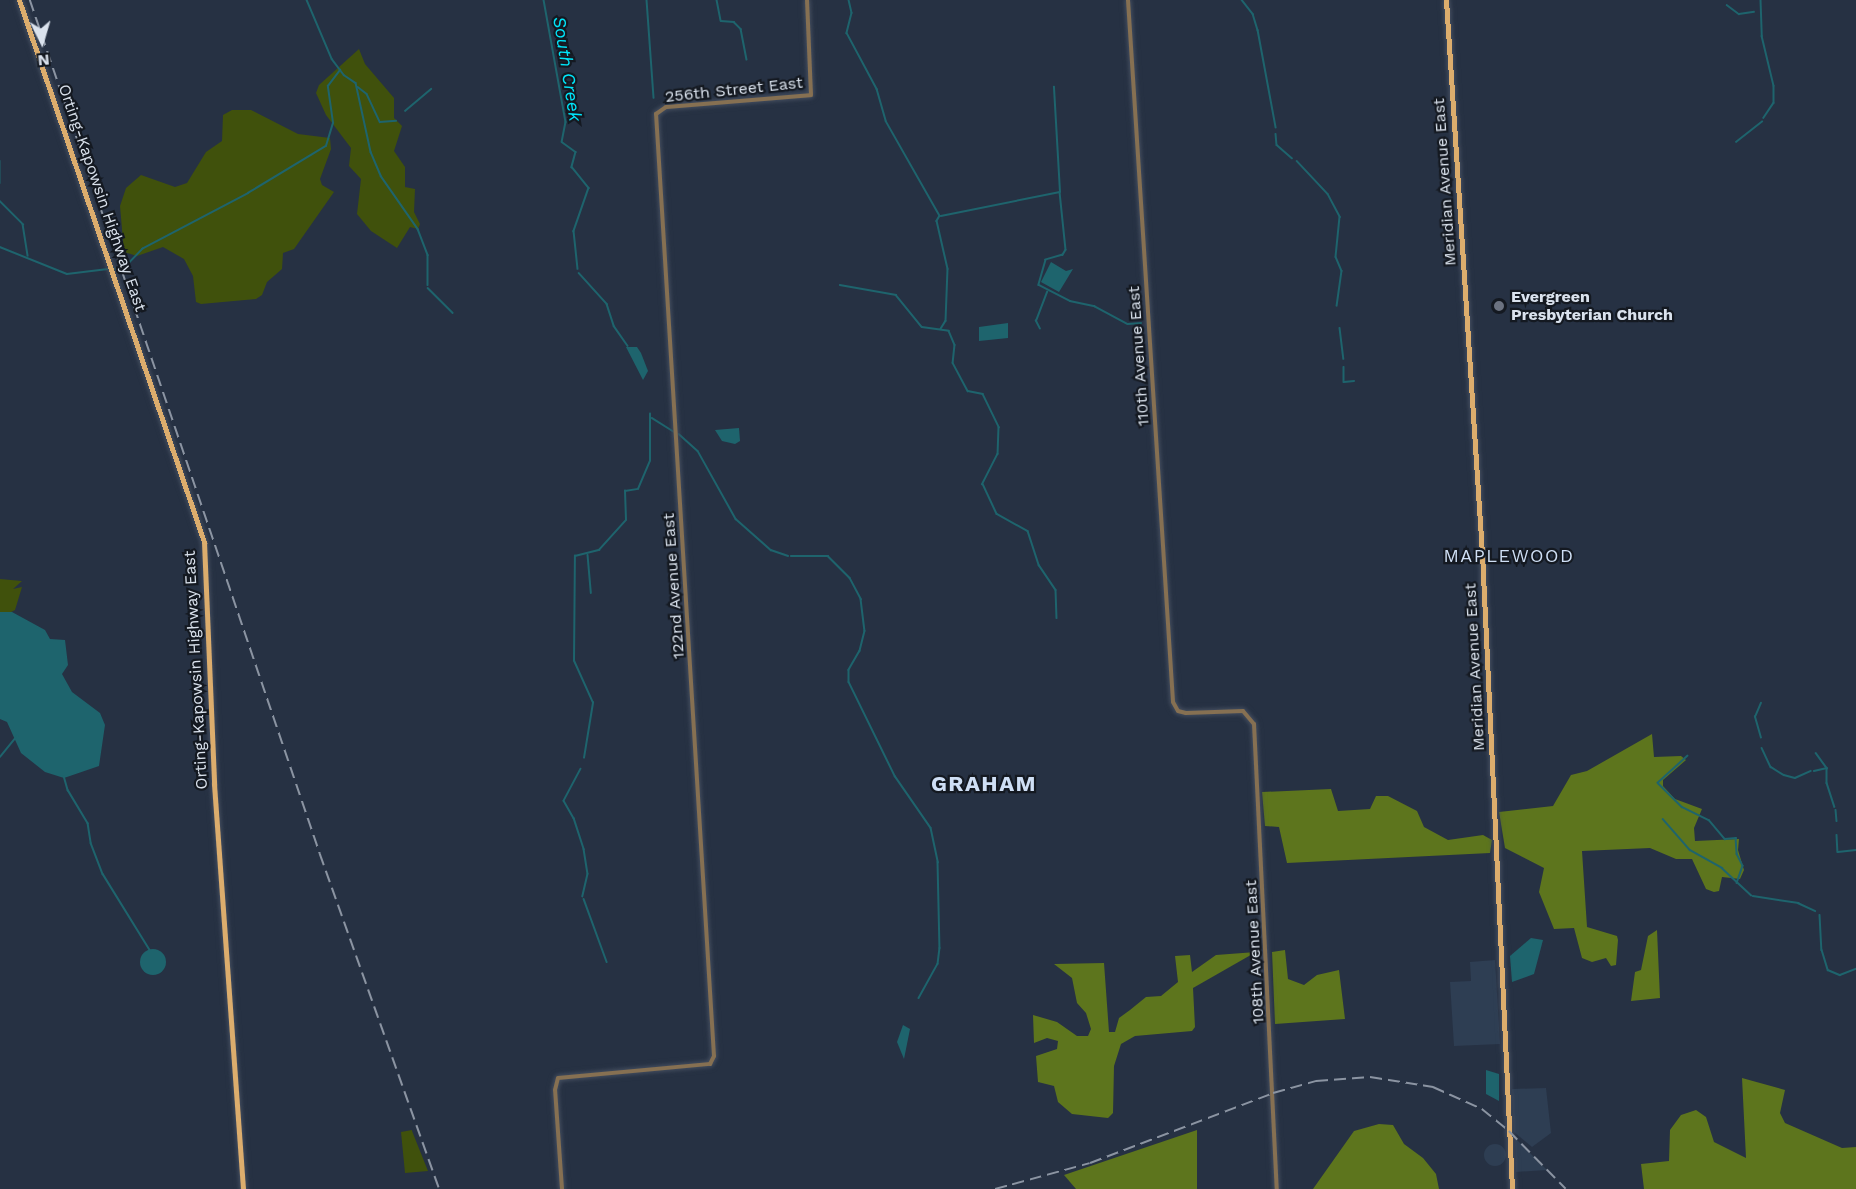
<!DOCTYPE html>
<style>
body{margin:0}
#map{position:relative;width:1856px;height:1189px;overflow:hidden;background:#263143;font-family:"Work Sans",sans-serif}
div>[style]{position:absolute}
.built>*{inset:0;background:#2e3e53}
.round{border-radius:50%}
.green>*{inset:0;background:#40510c}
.forest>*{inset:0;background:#5d751d}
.water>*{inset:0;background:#1e646d}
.stream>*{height:1.5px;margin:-0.75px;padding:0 0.75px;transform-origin:0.75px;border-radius:0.75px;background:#1e646d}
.roads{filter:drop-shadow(0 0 2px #434d5e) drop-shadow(0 0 2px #434d5e)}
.minor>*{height:4px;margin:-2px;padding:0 2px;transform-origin:2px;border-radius:2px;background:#867052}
.major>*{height:5px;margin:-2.5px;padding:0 2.5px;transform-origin:2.5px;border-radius:2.5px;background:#dcad6d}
.rail>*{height:1.5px;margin-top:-0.75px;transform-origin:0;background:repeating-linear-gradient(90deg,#8b94a2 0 12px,transparent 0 18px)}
.dots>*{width:16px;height:16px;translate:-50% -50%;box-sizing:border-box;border:3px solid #141921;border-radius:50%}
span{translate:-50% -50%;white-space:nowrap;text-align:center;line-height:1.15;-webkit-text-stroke:4.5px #141921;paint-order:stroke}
.street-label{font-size:16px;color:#dae2ed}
.poi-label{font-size:16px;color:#dae2ed;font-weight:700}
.left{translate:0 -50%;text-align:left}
.water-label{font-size:18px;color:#00e6fb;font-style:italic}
.neighbourhood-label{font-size:18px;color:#cfdff5;letter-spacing:1.5px}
.district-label{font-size:22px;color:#cfdff5;font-weight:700;letter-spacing:1.5px}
.north{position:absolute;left:12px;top:12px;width:60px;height:60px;-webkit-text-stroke:4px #141921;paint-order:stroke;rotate:175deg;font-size:16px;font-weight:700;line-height:24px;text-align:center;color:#dae2ed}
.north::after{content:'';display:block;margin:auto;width:21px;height:27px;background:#dae2ed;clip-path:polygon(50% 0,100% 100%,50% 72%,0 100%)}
</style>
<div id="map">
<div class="built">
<div style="clip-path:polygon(1495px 960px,1500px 1044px,1454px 1046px,1450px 982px,1471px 981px,1470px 962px)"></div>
<div style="clip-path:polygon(1546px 1088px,1551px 1133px,1532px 1147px,1514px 1132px,1512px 1089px)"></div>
<div style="clip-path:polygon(1515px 1138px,1547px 1170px,1516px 1172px)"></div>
<div class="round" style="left:1484px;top:1144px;width:22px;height:22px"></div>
</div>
<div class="green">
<div style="clip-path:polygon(359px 49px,365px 64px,394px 98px,394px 118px,402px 126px,394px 151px,405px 167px,405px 187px,415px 189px,414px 212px,420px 224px,418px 229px,410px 227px,397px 248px,371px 231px,357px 214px,361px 179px,349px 166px,351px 148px,326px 115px,316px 93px,319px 85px)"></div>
<div style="clip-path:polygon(232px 110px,251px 110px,298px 134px,330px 138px,331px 149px,320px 179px,322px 185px,334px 192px,294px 249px,283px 253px,282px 269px,267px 282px,262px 295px,256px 299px,201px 304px,196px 302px,193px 276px,184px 259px,163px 247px,137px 256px,124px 252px,120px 206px,126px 188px,141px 175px,175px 187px,187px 183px,206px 152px,222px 141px,223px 115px)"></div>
<div style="clip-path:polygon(0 579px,22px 581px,13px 589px,22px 587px,15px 610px,9px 613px,0 612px)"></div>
<div style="clip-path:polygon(412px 1130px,412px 1131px,428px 1171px,405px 1173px,401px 1132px)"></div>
</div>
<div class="forest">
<div style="clip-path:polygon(1652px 734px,1654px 757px,1681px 756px,1686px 760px,1663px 780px,1663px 786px,1675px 799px,1702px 809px,1694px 828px,1695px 841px,1739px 839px,1738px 850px,1744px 870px,1740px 879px,1722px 877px,1719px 891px,1714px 892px,1706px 889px,1692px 859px,1676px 859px,1650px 848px,1582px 851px,1587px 927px,1617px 936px,1618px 940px,1616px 965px,1611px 966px,1606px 958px,1592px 962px,1582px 958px,1574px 928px,1554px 929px,1539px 892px,1544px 868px,1505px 848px,1499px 812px,1553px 806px,1571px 775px,1587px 771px)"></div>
<div style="clip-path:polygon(1331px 789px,1338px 811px,1370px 809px,1376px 796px,1388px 796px,1417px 811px,1424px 827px,1448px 840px,1483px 835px,1492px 840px,1490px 853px,1287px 863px,1279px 827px,1265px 826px,1262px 792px)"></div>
<div style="clip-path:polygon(1657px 930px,1660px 998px,1631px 1001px,1635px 972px,1641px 970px,1648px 936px)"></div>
<div style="clip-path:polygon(1285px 950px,1288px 979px,1304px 985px,1317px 975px,1339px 970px,1345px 1019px,1275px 1024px,1272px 952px)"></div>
<div style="clip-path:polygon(1256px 952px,1193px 988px,1195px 1027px,1192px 1031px,1135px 1036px,1121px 1044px,1114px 1066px,1113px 1113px,1108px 1118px,1072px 1114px,1058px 1102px,1054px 1086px,1038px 1082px,1036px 1056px,1057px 1049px,1058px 1041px,1047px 1038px,1034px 1043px,1033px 1015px,1057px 1022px,1077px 1036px,1088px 1036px,1091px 1029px,1086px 1013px,1077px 1003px,1072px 978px,1054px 964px,1104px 963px,1109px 1032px,1115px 1032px,1119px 1018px,1130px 1010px,1146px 997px,1161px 996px,1178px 982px,1175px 956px,1190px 955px,1192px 972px,1216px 955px)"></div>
<div style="clip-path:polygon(1742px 1078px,1785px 1090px,1780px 1113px,1785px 1123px,1842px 1148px,1856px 1147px,1856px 1189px,1644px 1189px,1641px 1164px,1669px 1161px,1670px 1130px,1681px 1115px,1696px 1110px,1706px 1117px,1714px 1142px,1746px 1158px)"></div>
<div style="clip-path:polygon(1379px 1124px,1393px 1125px,1404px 1144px,1423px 1158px,1436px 1174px,1439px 1189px,1313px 1189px,1354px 1131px)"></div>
<div style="clip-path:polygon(1197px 1130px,1197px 1189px,1076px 1189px,1064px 1175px)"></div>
</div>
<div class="water">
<div style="clip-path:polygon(1051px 262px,1066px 271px,1073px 269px,1059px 292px,1041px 282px)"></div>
<div style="clip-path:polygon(1008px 323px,1008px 338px,979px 341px,979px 327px)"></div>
<div style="clip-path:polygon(626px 347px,637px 347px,641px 353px,648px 371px,643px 380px)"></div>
<div style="clip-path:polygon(739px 428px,740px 441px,735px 444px,722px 441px,715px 430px)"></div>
<div style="clip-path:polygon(0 612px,12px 612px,45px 630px,50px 639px,65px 640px,68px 665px,62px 674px,72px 692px,100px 713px,105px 725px,99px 766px,64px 778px,45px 772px,21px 753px,7px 722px,0 719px)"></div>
<div style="clip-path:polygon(1531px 938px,1543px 940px,1534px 974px,1512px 982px,1510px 956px)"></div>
<div class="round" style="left:140px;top:949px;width:26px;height:26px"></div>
<div style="clip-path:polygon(903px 1025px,910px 1029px,904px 1059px,897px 1042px)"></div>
<div style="clip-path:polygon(1486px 1070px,1499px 1074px,1499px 1101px,1486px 1094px)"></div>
</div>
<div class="stream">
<div style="left:307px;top:0;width:64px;rotate:67deg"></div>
<div style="left:332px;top:59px;width:20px;rotate:53deg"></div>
<div style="left:344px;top:75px;width:14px;rotate:34deg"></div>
<div style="left:356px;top:83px;width:71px;rotate:77.7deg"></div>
<div style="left:371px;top:152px;width:26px;rotate:67deg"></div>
<div style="left:381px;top:176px;width:65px;rotate:55.1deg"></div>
<div style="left:418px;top:229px;width:28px;rotate:69deg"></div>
<div style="left:428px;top:255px;width:30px;rotate:90deg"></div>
<div style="left:544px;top:0;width:124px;rotate:79.8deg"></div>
<div style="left:566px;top:122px;width:20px;rotate:101deg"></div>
<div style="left:562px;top:142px;width:17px;rotate:36deg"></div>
<div style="left:576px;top:152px;width:16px;rotate:105deg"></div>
<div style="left:572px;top:167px;width:27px;rotate:51deg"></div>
<div style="left:589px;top:188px;width:46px;rotate:109.2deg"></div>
<div style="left:574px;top:231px;width:38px;rotate:84deg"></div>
<div style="left:647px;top:0;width:98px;rotate:85.9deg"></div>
<div style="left:717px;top:0;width:21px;rotate:79deg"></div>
<div style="left:721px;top:21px;width:13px;rotate:4deg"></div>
<div style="left:734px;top:22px;width:10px;rotate:45deg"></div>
<div style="left:741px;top:29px;width:31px;rotate:79deg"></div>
<div style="left:849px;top:0;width:13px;rotate:77deg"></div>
<div style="left:852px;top:13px;width:21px;rotate:104deg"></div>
<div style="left:847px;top:33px;width:64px;rotate:61.8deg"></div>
<div style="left:877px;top:89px;width:33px;rotate:74deg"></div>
<div style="left:886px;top:121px;width:109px;rotate:60.4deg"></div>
<div style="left:940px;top:216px;width:6px;rotate:121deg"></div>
<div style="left:937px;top:221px;width:49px;rotate:77.1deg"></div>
<div style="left:948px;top:269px;width:52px;rotate:92.2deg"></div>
<div style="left:946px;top:321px;width:9px;rotate:122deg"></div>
<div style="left:1242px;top:0;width:18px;rotate:52deg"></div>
<div style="left:1253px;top:14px;width:17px;rotate:73deg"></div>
<div style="left:1258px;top:30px;width:99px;rotate:79.5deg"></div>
<div style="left:1761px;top:0;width:36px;rotate:88deg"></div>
<div style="left:1762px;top:36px;width:51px;rotate:76.5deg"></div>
<div style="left:1774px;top:86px;width:17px;rotate:90deg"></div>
<div style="left:1774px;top:103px;width:18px;rotate:124deg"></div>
<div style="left:1727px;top:5px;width:15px;rotate:37deg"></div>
<div style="left:1739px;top:14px;width:15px;rotate:-8deg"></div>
<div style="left:358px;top:87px;width:11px;rotate:38deg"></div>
<div style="left:367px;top:94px;width:31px;rotate:65deg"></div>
<div style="left:380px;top:122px;width:16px;rotate:-4deg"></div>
<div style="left:405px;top:111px;width:34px;rotate:-40deg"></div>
<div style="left:1276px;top:134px;width:11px;rotate:85deg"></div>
<div style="left:1277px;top:145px;width:20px;rotate:41deg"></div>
<div style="left:1736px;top:142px;width:33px;rotate:-38deg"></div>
<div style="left:0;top:161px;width:22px;rotate:90deg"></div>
<div style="left:1297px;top:161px;width:45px;rotate:46.8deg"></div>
<div style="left:1328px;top:194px;width:26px;rotate:62deg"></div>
<div style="left:1340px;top:217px;width:40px;rotate:95.7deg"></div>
<div style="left:1336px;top:257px;width:15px;rotate:67deg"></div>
<div style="left:1342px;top:271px;width:35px;rotate:98deg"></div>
<div style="left:1060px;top:192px;width:58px;rotate:84.1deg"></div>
<div style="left:1066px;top:250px;width:6px;rotate:121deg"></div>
<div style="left:1063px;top:255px;width:18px;rotate:164deg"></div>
<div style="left:1046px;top:260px;width:26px;rotate:106deg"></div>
<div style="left:1039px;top:285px;width:35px;rotate:27deg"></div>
<div style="left:1070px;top:301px;width:25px;rotate:12deg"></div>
<div style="left:1094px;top:306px;width:38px;rotate:28deg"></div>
<div style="left:1128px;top:324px;width:13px;rotate:-4deg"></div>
<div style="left:0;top:201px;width:33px;rotate:45deg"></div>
<div style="left:23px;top:224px;width:32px;rotate:81deg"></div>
<div style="left:941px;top:216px;width:121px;rotate:-11.4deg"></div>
<div style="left:1060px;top:192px;width:105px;rotate:-93.3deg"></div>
<div style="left:0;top:247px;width:72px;rotate:21.9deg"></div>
<div style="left:67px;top:274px;width:41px;rotate:-7deg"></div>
<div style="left:113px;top:268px;width:7px;rotate:16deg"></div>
<div style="left:123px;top:269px;width:28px;rotate:-46deg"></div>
<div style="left:142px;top:249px;width:120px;rotate:-27.8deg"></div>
<div style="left:248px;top:193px;width:91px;rotate:-31.1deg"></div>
<div style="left:326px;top:146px;width:24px;rotate:-73deg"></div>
<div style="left:333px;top:123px;width:37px;rotate:-98deg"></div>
<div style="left:328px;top:86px;width:20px;rotate:-53deg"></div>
<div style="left:579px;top:273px;width:42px;rotate:47.9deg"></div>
<div style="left:607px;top:304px;width:23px;rotate:72deg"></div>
<div style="left:614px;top:326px;width:24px;rotate:55deg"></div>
<div style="left:840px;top:285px;width:57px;rotate:10.1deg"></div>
<div style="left:896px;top:295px;width:41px;rotate:50.9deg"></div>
<div style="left:922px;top:327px;width:27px;rotate:8deg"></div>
<div style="left:949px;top:331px;width:15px;rotate:67deg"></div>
<div style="left:955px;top:345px;width:18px;rotate:96deg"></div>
<div style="left:953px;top:363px;width:32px;rotate:62deg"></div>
<div style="left:968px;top:391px;width:15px;rotate:11deg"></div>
<div style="left:983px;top:394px;width:37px;rotate:64deg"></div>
<div style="left:999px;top:427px;width:27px;rotate:92deg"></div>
<div style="left:998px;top:454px;width:34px;rotate:117deg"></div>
<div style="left:983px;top:484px;width:33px;rotate:65deg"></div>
<div style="left:997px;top:514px;width:35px;rotate:29deg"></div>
<div style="left:1028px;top:531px;width:36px;rotate:72deg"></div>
<div style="left:1039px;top:565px;width:30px;rotate:56deg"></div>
<div style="left:1056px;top:590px;width:28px;rotate:88deg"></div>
<div style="left:428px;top:288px;width:35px;rotate:45deg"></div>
<div style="left:1340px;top:328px;width:31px;rotate:83deg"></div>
<div style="left:1040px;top:329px;width:9px;rotate:-117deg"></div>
<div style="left:1036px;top:321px;width:31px;rotate:-69deg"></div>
<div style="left:1344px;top:367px;width:15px;rotate:90deg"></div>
<div style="left:1344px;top:382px;width:10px;rotate:-6deg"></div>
<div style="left:652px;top:418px;width:26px;rotate:32deg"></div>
<div style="left:679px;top:434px;width:25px;rotate:42deg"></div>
<div style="left:698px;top:451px;width:78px;rotate:60.8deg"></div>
<div style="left:736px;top:519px;width:47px;rotate:41.5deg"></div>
<div style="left:771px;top:550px;width:18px;rotate:19deg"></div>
<div style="left:588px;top:555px;width:38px;rotate:85deg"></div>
<div style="left:791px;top:556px;width:37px"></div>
<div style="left:828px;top:556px;width:31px;rotate:45deg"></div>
<div style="left:850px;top:578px;width:24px;rotate:62deg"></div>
<div style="left:861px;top:599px;width:32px;rotate:83deg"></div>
<div style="left:865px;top:631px;width:21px;rotate:104deg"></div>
<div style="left:860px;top:651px;width:22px;rotate:120deg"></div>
<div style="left:849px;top:670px;width:12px;rotate:90deg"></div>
<div style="left:849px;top:682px;width:105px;rotate:63.9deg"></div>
<div style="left:895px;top:776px;width:63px;rotate:55.3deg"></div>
<div style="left:931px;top:828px;width:35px;rotate:78deg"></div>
<div style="left:938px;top:862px;width:86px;rotate:88.7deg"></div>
<div style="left:940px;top:948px;width:16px;rotate:97deg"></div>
<div style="left:938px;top:964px;width:39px;rotate:119deg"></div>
<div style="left:1761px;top:738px;width:22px;rotate:-106deg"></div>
<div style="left:1755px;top:717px;width:15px;rotate:-67deg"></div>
<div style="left:1762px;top:748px;width:21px;rotate:65deg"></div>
<div style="left:1771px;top:767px;width:15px;rotate:32deg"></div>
<div style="left:1784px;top:775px;width:11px;rotate:15deg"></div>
<div style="left:1795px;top:778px;width:17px;rotate:-24deg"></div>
<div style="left:1816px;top:753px;width:19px;rotate:54deg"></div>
<div style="left:1827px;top:768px;width:15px;rotate:90deg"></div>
<div style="left:1827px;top:783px;width:25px;rotate:72deg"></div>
<div style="left:1688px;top:756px;width:40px;rotate:138deg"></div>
<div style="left:1658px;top:783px;width:34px;rotate:45deg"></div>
<div style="left:1682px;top:807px;width:30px;rotate:26deg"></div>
<div style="left:1709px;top:820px;width:25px;rotate:50deg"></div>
<div style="left:1725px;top:839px;width:11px;rotate:-5deg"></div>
<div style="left:1736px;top:838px;width:16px;rotate:86deg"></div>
<div style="left:1737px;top:854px;width:13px;rotate:63deg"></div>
<div style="left:1743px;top:866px;width:18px;rotate:109deg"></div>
<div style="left:0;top:757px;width:27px;rotate:-51deg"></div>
<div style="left:584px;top:758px;width:56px;rotate:-80.7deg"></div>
<div style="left:593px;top:703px;width:46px;rotate:-114.3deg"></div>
<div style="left:574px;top:661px;width:105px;rotate:-89.5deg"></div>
<div style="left:575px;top:556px;width:25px;rotate:-14deg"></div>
<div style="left:599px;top:550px;width:40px;rotate:-48deg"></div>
<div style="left:626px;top:520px;width:29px;rotate:-92deg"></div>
<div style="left:625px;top:491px;width:13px;rotate:-9deg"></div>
<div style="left:638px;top:489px;width:30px;rotate:-67deg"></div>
<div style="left:650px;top:461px;width:47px;rotate:-90deg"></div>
<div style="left:581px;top:769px;width:36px;rotate:118deg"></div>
<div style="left:564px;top:801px;width:20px;rotate:60deg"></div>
<div style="left:574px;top:818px;width:33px;rotate:72deg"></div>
<div style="left:584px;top:849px;width:25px;rotate:81deg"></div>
<div style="left:588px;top:874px;width:23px;rotate:103deg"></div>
<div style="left:1814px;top:771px;width:13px;rotate:-13deg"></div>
<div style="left:64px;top:776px;width:15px;rotate:74deg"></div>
<div style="left:68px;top:790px;width:39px;rotate:59deg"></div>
<div style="left:88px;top:823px;width:20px;rotate:81deg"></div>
<div style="left:91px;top:843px;width:33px;rotate:69deg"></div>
<div style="left:103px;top:874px;width:89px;rotate:58.3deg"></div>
<div style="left:1836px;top:810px;width:11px;rotate:85deg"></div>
<div style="left:1663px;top:819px;width:41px;rotate:48.9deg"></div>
<div style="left:1690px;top:850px;width:37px;rotate:29deg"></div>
<div style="left:1722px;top:868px;width:40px;rotate:43deg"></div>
<div style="left:1837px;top:835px;width:17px;rotate:87deg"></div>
<div style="left:1838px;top:852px;width:18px;rotate:-6deg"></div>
<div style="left:1753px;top:896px;width:46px;rotate:8.8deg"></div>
<div style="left:1798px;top:903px;width:19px;rotate:25deg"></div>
<div style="left:584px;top:899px;width:67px;rotate:69.9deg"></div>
<div style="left:1820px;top:915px;width:35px;rotate:87deg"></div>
<div style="left:1822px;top:950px;width:21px;rotate:73deg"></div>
<div style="left:1828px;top:970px;width:13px;rotate:23deg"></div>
<div style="left:1840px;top:975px;width:17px;rotate:-21deg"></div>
</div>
<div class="roads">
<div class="minor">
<div style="left:1128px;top:0;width:703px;rotate:86.33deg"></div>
<div style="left:1173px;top:702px;width:10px;rotate:61deg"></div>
<div style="left:1178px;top:711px;width:8px;rotate:14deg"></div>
<div style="left:1186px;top:713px;width:57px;rotate:-2deg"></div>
<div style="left:1243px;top:711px;width:17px;rotate:50deg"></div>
<div style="left:1254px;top:724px;width:466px;rotate:87.2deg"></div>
<div style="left:562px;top:1189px;width:99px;rotate:-94deg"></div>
<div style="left:555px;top:1090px;width:12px;rotate:-76deg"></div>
<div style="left:558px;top:1078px;width:153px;rotate:-5.3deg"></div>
<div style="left:710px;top:1064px;width:9px;rotate:-63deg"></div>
<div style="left:714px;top:1056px;width:944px;rotate:-93.52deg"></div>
<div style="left:656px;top:114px;width:12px;rotate:-35deg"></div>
<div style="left:666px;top:107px;width:145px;rotate:-4.7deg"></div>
<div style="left:811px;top:95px;width:95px;rotate:-92.4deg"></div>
</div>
<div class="major">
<div style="left:19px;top:0;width:573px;rotate:71.15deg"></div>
<div style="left:204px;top:542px;width:242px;rotate:87.6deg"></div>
<div style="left:214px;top:784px;width:406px;rotate:85.9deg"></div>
<div style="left:1446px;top:0;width:554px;rotate:86.28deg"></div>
<div style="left:1482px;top:553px;width:637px;rotate:87.3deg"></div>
</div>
</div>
<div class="rail">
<div style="left:30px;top:0;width:902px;rotate:71.24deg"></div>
<div style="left:320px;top:854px;width:356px;rotate:70.4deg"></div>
<div style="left:995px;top:1189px;width:98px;rotate:-15.3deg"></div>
<div style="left:1090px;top:1163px;width:196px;rotate:-20.9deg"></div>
<div style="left:1273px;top:1093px;width:45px;rotate:-15.6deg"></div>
<div style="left:1316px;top:1081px;width:54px;rotate:-4.2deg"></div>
<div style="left:1370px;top:1077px;width:64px;rotate:9deg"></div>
<div style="left:1433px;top:1087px;width:54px;rotate:24.2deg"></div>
<div style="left:1482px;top:1109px;width:35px;rotate:39deg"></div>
<div style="left:1509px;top:1131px;width:81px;rotate:45.5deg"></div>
</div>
<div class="dots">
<div style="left:1499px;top:306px;background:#6b7280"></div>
</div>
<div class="street-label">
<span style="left:734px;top:90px;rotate:-6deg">256th Street East</span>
<span style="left:1445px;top:182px;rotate:-94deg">Meridian Avenue East</span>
<span style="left:102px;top:198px;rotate:71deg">Orting-Kapowsin Highway East</span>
<span style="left:1139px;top:356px;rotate:-94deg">110th Avenue East</span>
<span style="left:674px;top:586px;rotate:-94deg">122nd Avenue East</span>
<span style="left:1475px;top:667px;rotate:-93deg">Meridian Avenue East</span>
<span style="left:196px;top:670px;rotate:-93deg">Orting-Kapowsin Highway East</span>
<span style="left:1255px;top:952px;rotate:-93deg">108th Avenue East</span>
</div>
<div class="poi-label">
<span class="left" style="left:1511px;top:306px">Evergreen<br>Presbyterian Church</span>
</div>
<div class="water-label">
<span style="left:567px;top:69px;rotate:81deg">South Creek</span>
</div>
<div class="neighbourhood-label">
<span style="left:1509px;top:556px">MAPLEWOOD</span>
</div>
<div class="district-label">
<span style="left:984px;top:784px">GRAHAM</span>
</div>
<div class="north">N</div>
</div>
